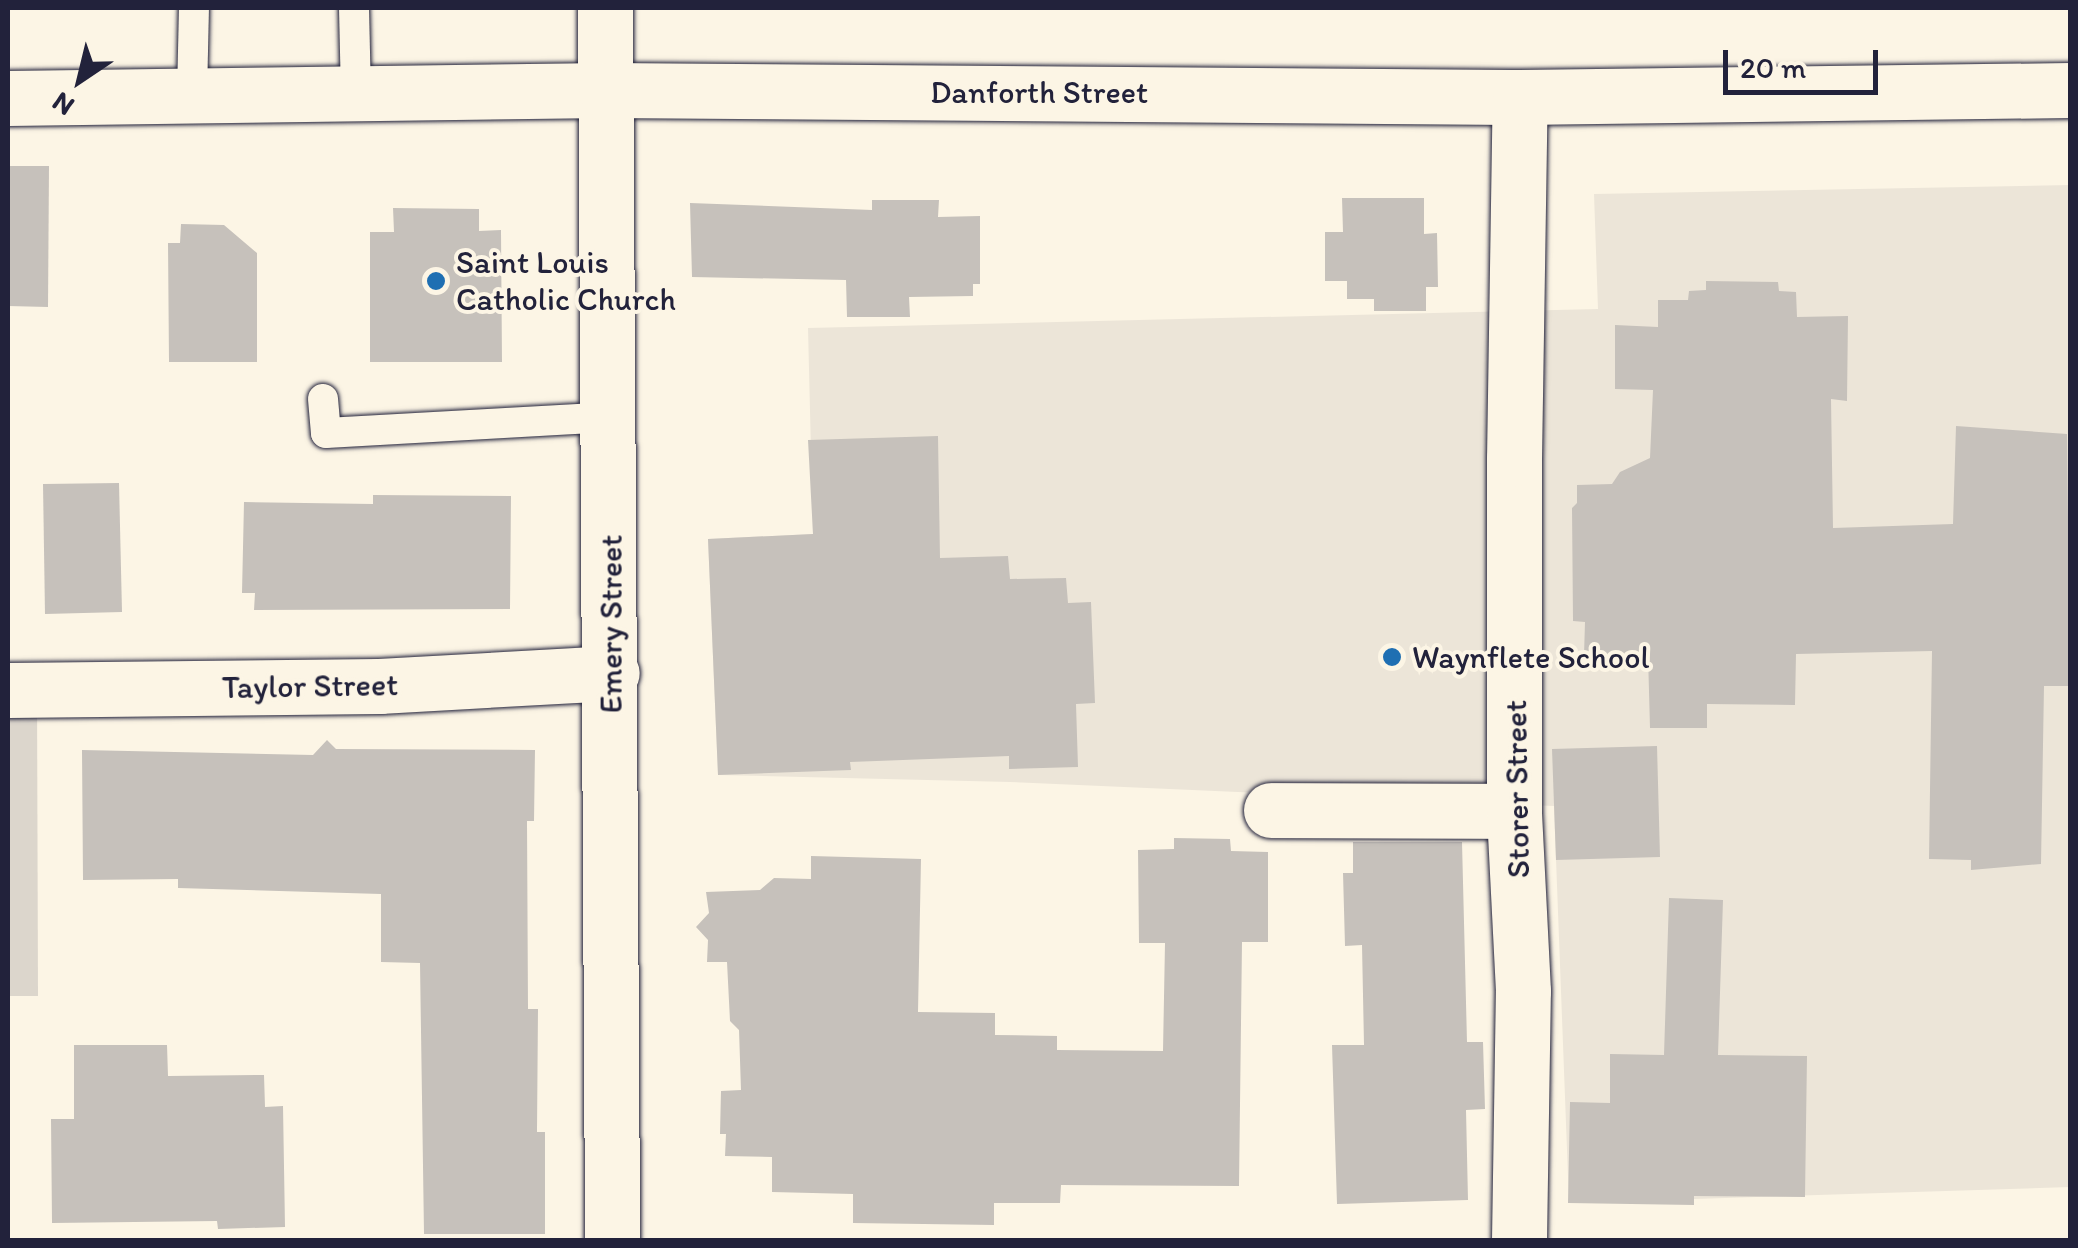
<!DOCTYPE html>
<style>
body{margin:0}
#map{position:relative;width:2078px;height:1248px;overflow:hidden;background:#fcf5e5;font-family:Itim,sans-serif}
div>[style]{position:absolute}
.built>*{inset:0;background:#ece5d8}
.green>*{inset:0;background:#dcd6cc}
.building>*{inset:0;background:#c6c1bb}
.roads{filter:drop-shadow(0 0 2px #22223b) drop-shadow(0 0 2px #22223b)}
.service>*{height:30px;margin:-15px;padding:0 15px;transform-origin:15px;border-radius:15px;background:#fcf5e5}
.minor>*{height:55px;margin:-27.5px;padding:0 27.5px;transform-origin:27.5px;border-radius:27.5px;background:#fcf5e5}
.tertiary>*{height:55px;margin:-27.5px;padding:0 27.5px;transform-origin:27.5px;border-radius:27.5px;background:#fcf5e5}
.dots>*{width:28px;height:28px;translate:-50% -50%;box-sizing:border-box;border:5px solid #fcf5e5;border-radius:50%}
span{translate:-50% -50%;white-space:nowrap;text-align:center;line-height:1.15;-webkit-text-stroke:8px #fcf5e5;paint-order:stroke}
.street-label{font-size:32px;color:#22223b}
.poi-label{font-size:32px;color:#22223b}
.left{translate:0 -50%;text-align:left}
.frame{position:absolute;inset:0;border:10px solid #22223b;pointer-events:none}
.north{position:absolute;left:30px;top:30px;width:100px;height:100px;-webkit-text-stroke:8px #fcf5e5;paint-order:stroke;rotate:215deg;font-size:28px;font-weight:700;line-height:40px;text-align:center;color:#22223b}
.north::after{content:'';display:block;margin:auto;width:35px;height:45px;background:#22223b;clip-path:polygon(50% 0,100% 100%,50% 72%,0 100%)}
.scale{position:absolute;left:1723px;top:50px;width:155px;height:45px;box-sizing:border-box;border:5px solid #22223b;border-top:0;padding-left:12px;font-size:30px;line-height:35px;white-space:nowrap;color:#22223b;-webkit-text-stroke:8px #fcf5e5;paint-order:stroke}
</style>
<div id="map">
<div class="built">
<div style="clip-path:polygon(2070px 185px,2070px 1187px,1569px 1203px,1554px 806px,1010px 782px,718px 775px,708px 539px,813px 534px,808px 328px,1598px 309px,1594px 194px)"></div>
</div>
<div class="green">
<div style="clip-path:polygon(8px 690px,37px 690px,38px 996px,8px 996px)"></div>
</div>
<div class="building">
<div style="clip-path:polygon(8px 166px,49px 166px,48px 307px,8px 306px)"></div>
<div style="clip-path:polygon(1342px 198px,1424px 198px,1424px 234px,1437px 233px,1438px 287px,1426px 287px,1426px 311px,1374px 311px,1374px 299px,1347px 299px,1347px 281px,1325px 281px,1325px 232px,1343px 232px)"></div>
<div style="clip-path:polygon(872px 200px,939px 200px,938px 217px,980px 216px,980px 284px,973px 284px,973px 296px,909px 297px,910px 317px,847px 317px,846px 280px,692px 277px,690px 203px,872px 210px)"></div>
<div style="clip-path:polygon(393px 208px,479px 209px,479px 231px,501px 230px,502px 362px,370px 362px,370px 232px,394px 232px)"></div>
<div style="clip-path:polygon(181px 224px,224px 225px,257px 253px,257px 362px,169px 362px,168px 243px,180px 243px)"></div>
<div style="clip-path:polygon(1706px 281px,1778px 282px,1779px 291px,1796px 292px,1797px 317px,1848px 316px,1847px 401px,1831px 399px,1833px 528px,1953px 524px,1956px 426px,2067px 434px,2070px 686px,2044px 686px,2041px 864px,1971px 870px,1971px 860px,1929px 859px,1932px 651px,1796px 654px,1795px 705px,1707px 704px,1707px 728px,1650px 728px,1648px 655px,1584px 655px,1585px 622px,1573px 621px,1572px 508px,1577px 503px,1577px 485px,1612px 484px,1620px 472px,1650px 458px,1653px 390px,1615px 389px,1615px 325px,1658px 327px,1658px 300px,1688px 300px,1689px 291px,1706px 290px)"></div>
<div style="clip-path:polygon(938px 436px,940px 558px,1008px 556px,1010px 579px,1066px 578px,1068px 603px,1091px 602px,1095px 703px,1076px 704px,1078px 767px,1009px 769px,1009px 756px,850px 762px,851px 770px,718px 775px,708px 539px,813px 534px,808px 440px)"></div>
<div style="clip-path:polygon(119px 483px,122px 612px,45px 614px,43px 484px)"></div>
<div style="clip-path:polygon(373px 495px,511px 496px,510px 609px,254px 610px,255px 593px,242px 593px,244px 502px,373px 504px)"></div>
<div style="clip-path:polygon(327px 740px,336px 749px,535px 750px,534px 821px,527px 821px,528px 1009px,538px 1009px,537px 1132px,545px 1132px,545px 1234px,424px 1234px,420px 963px,381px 962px,381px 894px,178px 888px,178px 879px,83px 880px,82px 750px,313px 755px)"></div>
<div style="clip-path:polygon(1657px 746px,1660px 857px,1556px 860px,1552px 749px)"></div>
<div style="clip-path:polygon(1174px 838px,1230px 839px,1231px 851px,1268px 852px,1268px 942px,1242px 942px,1239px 1186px,1061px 1185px,1060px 1203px,994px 1203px,994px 1225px,853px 1223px,853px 1194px,772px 1192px,772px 1157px,725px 1156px,726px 1134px,720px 1134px,721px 1091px,741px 1090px,739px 1030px,730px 1021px,727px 962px,707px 962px,708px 940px,696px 927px,709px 913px,706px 892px,760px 890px,774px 878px,811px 879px,811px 856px,921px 859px,918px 1012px,995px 1013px,995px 1035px,1057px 1036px,1057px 1050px,1163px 1051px,1165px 943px,1139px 943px,1138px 850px,1174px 849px)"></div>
<div style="clip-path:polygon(1353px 842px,1462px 842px,1467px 1042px,1483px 1042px,1485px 1109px,1466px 1110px,1468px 1200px,1337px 1204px,1332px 1045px,1364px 1045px,1362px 945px,1345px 946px,1343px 873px,1353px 873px)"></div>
<div style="clip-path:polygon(1669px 898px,1723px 900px,1718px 1055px,1807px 1056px,1805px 1197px,1694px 1196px,1694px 1205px,1568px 1203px,1570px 1102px,1610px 1103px,1610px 1054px,1664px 1055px)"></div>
<div style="clip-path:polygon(74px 1045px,167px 1045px,168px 1076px,264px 1075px,265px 1107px,283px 1106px,285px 1227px,218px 1229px,217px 1221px,52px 1223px,51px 1119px,74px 1119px)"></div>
</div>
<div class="roads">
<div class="service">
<div style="left:354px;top:8px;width:85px;rotate:88.7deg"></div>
<div style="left:192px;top:95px;width:87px;rotate:-88.7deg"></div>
<div style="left:323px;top:399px;width:34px;rotate:85deg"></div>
<div style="left:326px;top:433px;width:284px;rotate:-3.2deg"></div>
</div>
<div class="minor">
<div style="left:605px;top:8px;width:1232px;rotate:89.67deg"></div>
<div style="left:8px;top:690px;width:371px;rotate:-0.6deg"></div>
<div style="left:379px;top:686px;width:233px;rotate:-3.2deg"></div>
<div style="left:1271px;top:810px;width:243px;rotate:0.2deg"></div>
<div style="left:1519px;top:1240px;width:249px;rotate:-89.1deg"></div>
<div style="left:1523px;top:991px;width:180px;rotate:-92.9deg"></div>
<div style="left:1514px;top:811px;width:352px;rotate:-90deg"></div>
<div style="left:1514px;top:459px;width:362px;rotate:-89.1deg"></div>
</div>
<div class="tertiary">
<div style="left:8px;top:98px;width:598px;rotate:-0.77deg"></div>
<div style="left:606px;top:90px;width:914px;rotate:0.44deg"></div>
<div style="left:1520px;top:97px;width:550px;rotate:-0.73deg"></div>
</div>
</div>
<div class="dots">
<div style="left:436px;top:281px;background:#1f6fb2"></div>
<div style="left:1392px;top:657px;background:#1f6fb2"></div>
</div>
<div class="street-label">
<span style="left:1039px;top:92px">Danforth Street</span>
<span style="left:611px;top:624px;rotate:-90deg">Emery Street</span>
<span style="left:310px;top:686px;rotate:-1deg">Taylor Street</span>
<span style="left:1517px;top:789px;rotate:-91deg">Storer Street</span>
</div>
<div class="poi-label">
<span class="left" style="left:456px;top:281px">Saint Louis<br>Catholic Church</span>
<span class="left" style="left:1412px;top:657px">Waynflete School</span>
</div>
<div class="frame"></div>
<div class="north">N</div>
<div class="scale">20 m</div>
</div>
